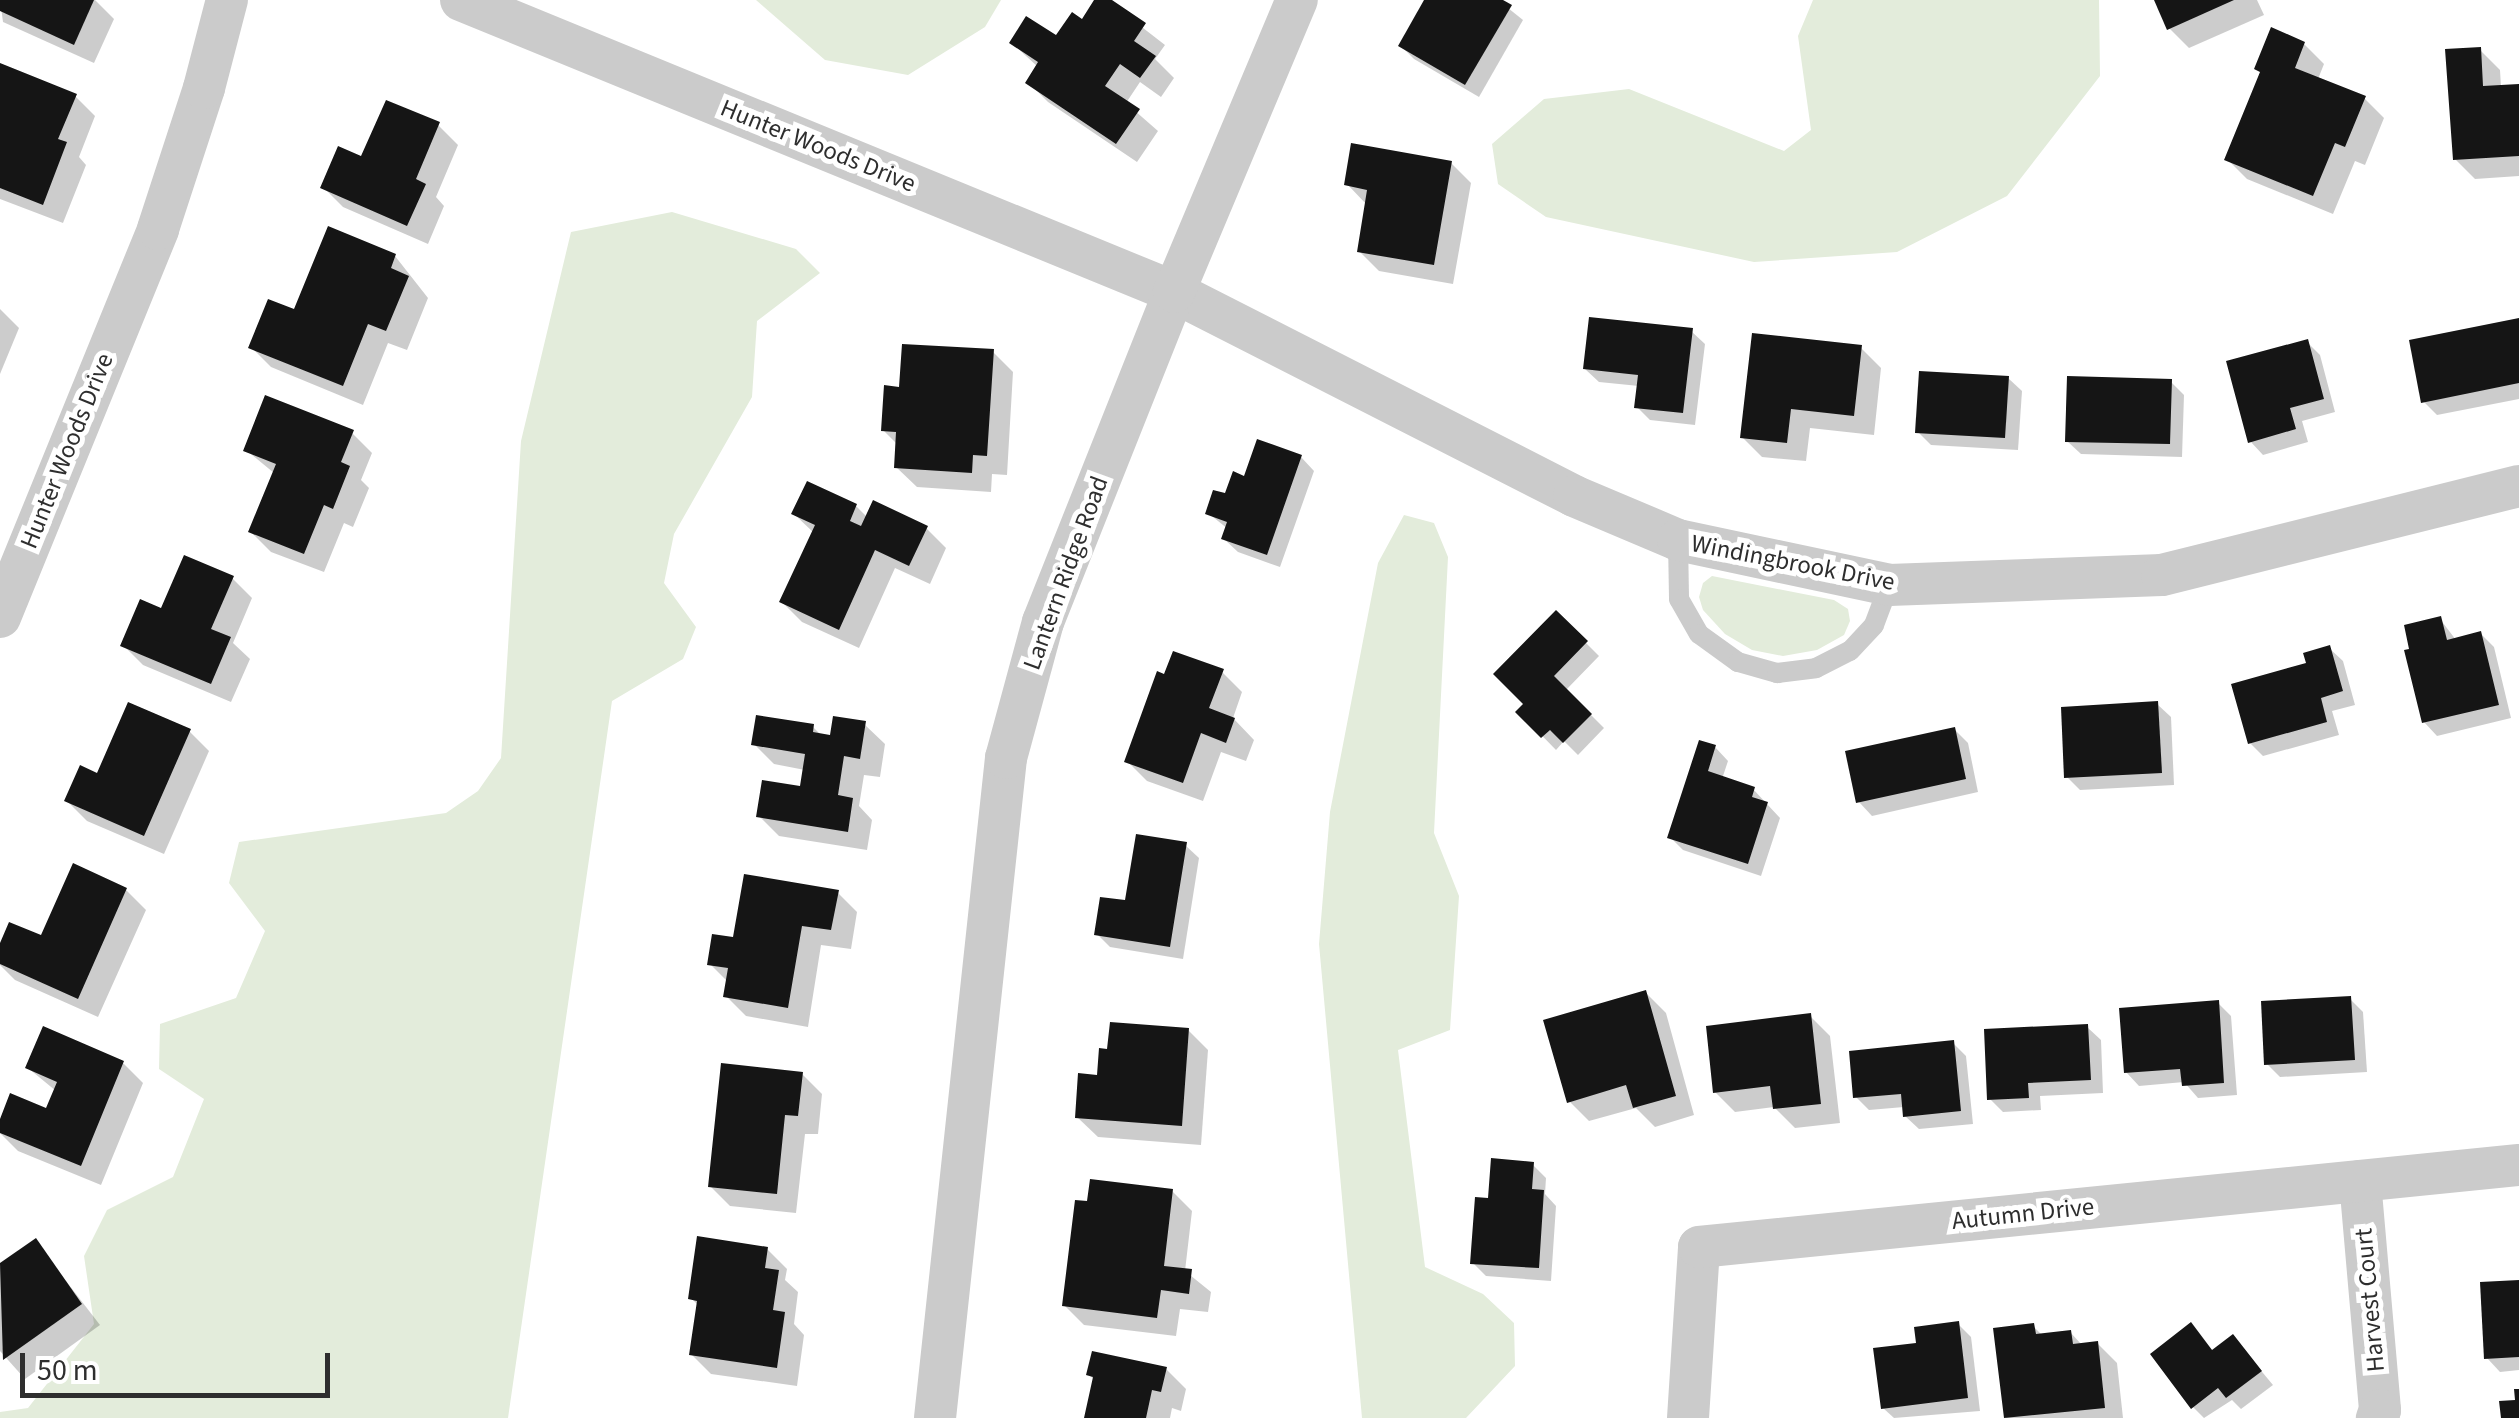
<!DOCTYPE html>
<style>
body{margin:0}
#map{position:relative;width:2519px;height:1418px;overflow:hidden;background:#fff;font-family:"Source Sans 3",sans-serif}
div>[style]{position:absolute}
.green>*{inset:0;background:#e3ecdb}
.shadow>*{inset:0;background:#0003}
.building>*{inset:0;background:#151515}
.lane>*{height:20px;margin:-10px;padding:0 10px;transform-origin:10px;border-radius:10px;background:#cbcbcb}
.street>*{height:42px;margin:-21px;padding:0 21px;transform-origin:21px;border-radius:21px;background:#cbcbcb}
span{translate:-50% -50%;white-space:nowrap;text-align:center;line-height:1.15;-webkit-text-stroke:10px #fff;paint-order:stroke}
.street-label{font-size:25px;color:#2e2e2e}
.scale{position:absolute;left:20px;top:1353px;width:310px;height:45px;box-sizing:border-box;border:5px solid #2e2e2e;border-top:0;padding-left:12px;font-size:30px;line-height:35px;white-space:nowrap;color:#2e2e2e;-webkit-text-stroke:8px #fff;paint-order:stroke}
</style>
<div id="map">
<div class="green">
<div style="clip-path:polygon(756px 0,1001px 0,985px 27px,908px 75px,825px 60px)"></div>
<div style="clip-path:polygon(1813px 0,2099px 0,2100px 76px,2007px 196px,1897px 252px,1754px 262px,1546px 217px,1498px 184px,1492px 144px,1544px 99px,1629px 89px,1784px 151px,1811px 130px,1798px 36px)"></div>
<div style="clip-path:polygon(672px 212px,796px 249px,820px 273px,757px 321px,752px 397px,674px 534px,664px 583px,696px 627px,683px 659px,612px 701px,508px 1418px,0 1418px,0 1412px,28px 1408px,94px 1324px,84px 1256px,107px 1210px,173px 1177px,204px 1099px,159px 1069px,160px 1024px,236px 998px,265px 931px,229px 883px,239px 842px,446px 813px,478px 791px,501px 758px,521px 441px,571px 232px)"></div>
<div style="clip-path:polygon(1404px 515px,1434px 523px,1448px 557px,1434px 833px,1459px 896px,1450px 1030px,1398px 1050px,1425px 1267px,1483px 1294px,1514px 1323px,1515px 1366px,1466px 1418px,1362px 1418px,1319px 944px,1330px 812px,1378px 563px)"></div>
<div style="clip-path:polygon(1712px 576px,1834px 600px,1848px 609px,1850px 621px,1844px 635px,1817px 650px,1783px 656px,1752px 650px,1725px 634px,1703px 610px,1699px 597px,1703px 583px)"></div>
</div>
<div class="shadow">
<div style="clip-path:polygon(0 0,95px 0,114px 19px,94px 63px,3px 22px)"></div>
<div style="clip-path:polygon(1097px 0,1107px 0,1165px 45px,1155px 59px,1174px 78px,1161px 97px,1140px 82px,1126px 103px,1158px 131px,1137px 162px,1048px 102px,1028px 82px,1038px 67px,1012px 43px,1057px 39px,1082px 22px)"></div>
<div style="clip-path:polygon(1427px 0,1498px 0,1523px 20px,1479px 97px,1414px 59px,1401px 46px)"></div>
<div style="clip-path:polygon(2156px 0,2257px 0,2264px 15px,2189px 48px,2169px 28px)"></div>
<div style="clip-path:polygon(2304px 44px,2324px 64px,2318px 79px,2364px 98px,2384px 118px,2365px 165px,2355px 161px,2333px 214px,2247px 179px,2227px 159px)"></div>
<div style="clip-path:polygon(2480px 50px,2500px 70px,2501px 87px,2519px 86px,2519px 176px,2475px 179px,2455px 159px)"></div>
<div style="clip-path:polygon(0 70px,75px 96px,95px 116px,79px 157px,86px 165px,63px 223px,0 199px)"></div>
<div style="clip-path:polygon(438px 125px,458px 145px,436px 197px,444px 206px,428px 244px,343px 207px,323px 187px,363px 159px)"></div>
<div style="clip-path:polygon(1451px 163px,1471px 183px,1453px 284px,1379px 271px,1359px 251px,1367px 205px,1347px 184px)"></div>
<div style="clip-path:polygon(395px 256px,428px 298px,407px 350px,388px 343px,363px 405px,271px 367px,251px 347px,296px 312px)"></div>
<div style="clip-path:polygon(0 309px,19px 328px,0 374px)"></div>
<div style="clip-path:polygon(2519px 321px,2519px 399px,2437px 415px,2424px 402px)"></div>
<div style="clip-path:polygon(1691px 331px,1705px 344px,1695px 425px,1650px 420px,1637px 407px,1639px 386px,1599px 382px,1585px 369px)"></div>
<div style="clip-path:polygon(2307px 342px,2320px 355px,2335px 412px,2302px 421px,2308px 442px,2263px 455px,2250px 441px)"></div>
<div style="clip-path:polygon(1861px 348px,1881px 368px,1874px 435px,1810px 428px,1806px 461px,1762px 457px,1742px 437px)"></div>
<div style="clip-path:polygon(993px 352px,1013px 372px,1007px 475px,992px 474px,991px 492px,917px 487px,896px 467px,898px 445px,883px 430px,902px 389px)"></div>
<div style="clip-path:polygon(2008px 378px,2022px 391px,2018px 450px,1931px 445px,1918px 432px)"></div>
<div style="clip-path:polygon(2171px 382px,2184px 395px,2182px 457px,2081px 454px,2067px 441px)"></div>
<div style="clip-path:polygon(352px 433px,372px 453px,361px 480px,369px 488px,353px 527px,344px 523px,324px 572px,271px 552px,251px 532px,274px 473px,246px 450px)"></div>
<div style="clip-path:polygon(1301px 457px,1314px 471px,1280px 567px,1238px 552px,1224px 539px,1228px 529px,1208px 513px,1245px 479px)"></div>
<div style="clip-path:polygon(856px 506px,868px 518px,926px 528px,946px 548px,930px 584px,895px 568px,859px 648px,802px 622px,782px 602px,814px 533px,794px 514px)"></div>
<div style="clip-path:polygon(232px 578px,252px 598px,233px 643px,250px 659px,231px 702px,143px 665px,123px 645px,163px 611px)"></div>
<div style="clip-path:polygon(1556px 613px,1599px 656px,1566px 690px,1604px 728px,1578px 755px,1564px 741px,1556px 750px,1519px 712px,1527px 704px)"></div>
<div style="clip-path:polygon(2440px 619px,2456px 640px,2481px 634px,2494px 647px,2511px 718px,2437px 736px,2424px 722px)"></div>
<div style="clip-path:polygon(2329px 648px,2343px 661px,2355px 705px,2332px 711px,2339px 735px,2263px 756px,2250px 743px,2309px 665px)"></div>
<div style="clip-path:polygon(1222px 672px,1242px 692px,1233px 718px,1254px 740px,1246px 761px,1221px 752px,1203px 801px,1147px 781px,1127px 761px)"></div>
<div style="clip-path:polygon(2157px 704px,2171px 717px,2174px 785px,2080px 790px,2067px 777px)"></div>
<div style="clip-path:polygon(864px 724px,885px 744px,880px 777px,864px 775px,859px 806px,872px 820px,867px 850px,779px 836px,759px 816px,802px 789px,805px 770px,774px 764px,754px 744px,813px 727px,822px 736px,833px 738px)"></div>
<div style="clip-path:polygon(1955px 730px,1968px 743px,1978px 792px,1872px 816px,1859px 802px)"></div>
<div style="clip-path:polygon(189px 731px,209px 751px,164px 854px,87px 821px,67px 801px)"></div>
<div style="clip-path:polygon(1715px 747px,1728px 761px,1722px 779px,1753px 789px,1780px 818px,1761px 876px,1683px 850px,1670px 837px)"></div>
<div style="clip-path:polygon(1185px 845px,1199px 858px,1183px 959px,1110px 947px,1097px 934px)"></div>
<div style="clip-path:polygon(126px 890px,146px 910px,98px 1017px,15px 980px,0 965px,0 949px,42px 939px)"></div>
<div style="clip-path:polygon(837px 892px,857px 912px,851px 949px,821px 945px,808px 1027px,746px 1016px,726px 996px,728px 982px,710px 964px,735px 940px)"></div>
<div style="clip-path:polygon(1646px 993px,1666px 1013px,1694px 1115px,1655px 1127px,1636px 1108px,1589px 1121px,1569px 1101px)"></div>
<div style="clip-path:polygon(2350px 999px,2363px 1012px,2367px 1072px,2280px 1077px,2267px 1064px)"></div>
<div style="clip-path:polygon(2218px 1003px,2231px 1016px,2237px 1095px,2198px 1098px,2184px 1082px,2139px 1086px,2126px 1072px)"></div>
<div style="clip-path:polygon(1810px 1016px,1830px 1036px,1840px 1123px,1795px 1128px,1774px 1107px,1735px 1112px,1715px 1092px)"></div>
<div style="clip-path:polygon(2087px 1027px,2101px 1040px,2103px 1093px,2040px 1096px,2041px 1110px,2003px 1112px,1990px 1099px)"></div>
<div style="clip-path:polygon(1188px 1030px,1208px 1050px,1201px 1145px,1098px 1137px,1077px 1117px,1099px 1078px)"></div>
<div style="clip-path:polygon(1953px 1043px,1966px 1056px,1973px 1124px,1919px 1129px,1905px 1116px,1904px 1107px,1869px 1110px,1856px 1097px)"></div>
<div style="clip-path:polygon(123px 1063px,143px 1083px,101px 1185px,18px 1151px,0 1133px,0 1125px,48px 1112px,56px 1091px,28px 1068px)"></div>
<div style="clip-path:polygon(802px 1074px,822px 1094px,818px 1134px,805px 1134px,796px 1213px,730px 1206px,710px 1186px)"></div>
<div style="clip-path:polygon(1532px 1164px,1546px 1178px,1545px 1194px,1556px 1206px,1551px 1281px,1486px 1276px,1473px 1263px,1490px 1200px)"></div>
<div style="clip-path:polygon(1172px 1191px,1192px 1211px,1185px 1271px,1211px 1292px,1208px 1312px,1180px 1309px,1176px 1336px,1084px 1325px,1064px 1305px)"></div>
<div style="clip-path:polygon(35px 1241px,100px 1325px,25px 1379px,0 1351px,0 1267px)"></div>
<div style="clip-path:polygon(767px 1249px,787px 1269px,785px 1280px,798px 1292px,794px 1324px,804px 1335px,797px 1386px,711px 1374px,691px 1354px,699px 1306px,691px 1298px)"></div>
<div style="clip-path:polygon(2519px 1282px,2519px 1370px,2500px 1372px,2487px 1358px)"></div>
<div style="clip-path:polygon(1958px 1324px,1971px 1337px,1980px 1411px,1894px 1418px,1883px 1408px)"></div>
<div style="clip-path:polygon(2033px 1326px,2043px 1336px,2070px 1332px,2082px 1345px,2097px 1343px,2117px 1363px,2123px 1418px,2006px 1418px,1996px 1330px)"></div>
<div style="clip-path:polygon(2191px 1326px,2213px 1351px,2233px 1337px,2273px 1385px,2241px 1409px,2232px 1400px,2204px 1418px,2193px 1407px)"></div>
<div style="clip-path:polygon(1166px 1369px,1186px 1389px,1181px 1411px,1172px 1408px,1170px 1418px,1087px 1418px,1095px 1380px,1089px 1375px)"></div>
</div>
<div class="building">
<div style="clip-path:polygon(0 0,94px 0,74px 45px,0 11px)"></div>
<div style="clip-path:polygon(1094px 0,1112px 0,1146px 23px,1134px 41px,1156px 56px,1140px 78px,1120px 64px,1105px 86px,1140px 109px,1116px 144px,1025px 83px,1038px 62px,1009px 43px,1026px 16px,1056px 35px,1072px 12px,1082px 19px)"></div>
<div style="clip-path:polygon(1424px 0,1503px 0,1512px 5px,1465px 85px,1398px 46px)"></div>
<div style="clip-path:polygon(2154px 0,2234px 0,2167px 30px)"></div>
<div style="clip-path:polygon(2271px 27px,2305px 42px,2295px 68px,2366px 96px,2345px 147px,2335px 143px,2313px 196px,2224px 160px,2260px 72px,2254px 69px)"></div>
<div style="clip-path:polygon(2481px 47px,2483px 86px,2519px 84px,2519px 156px,2453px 160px,2445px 49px)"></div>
<div style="clip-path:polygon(0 63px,77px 94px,58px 139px,67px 142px,43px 205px,0 188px)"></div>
<div style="clip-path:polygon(386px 100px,440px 122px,416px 179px,426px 184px,407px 226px,320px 188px,338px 146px,361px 156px)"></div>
<div style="clip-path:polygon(1351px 143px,1452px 161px,1434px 265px,1357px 252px,1367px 190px,1344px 185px)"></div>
<div style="clip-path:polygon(328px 226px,396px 254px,391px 268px,409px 276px,386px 331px,368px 324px,343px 386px,248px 348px,268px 299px,294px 309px)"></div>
<div style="clip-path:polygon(1589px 317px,1693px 328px,1683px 413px,1634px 408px,1638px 375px,1583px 369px)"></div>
<div style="clip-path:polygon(2519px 318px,2519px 383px,2421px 403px,2409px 340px)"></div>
<div style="clip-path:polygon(1752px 333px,1862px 345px,1854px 416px,1791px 409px,1787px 443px,1740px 438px)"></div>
<div style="clip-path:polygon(2308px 339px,2324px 399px,2290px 408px,2296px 429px,2248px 443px,2226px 361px)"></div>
<div style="clip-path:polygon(902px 344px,994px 349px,987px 456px,973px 455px,972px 473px,894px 468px,896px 432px,881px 431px,884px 385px,899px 387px)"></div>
<div style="clip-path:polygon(1919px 371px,2009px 376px,2005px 438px,1915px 433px)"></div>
<div style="clip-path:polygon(2067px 376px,2172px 379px,2170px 444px,2065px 442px)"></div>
<div style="clip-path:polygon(265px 395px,354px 430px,341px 462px,350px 466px,333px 509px,324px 505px,304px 554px,248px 532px,276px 464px,243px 451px)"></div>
<div style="clip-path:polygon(1257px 439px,1302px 455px,1267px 555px,1221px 539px,1227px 522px,1205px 514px,1213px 490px,1225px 493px,1233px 471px,1244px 476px)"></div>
<div style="clip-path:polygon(807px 481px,857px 504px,850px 521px,861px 526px,873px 500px,928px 526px,909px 566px,875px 550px,839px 630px,779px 602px,815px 525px,791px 514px)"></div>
<div style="clip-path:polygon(184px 555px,234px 576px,211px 629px,231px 637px,211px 684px,120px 646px,140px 599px,161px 608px)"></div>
<div style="clip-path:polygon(1556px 610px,1588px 641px,1554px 676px,1592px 714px,1563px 743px,1550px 730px,1541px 738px,1515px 712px,1523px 704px,1493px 674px)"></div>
<div style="clip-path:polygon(2441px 616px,2447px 640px,2481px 631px,2499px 705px,2422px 723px,2404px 650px,2409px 649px,2404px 625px)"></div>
<div style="clip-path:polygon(2330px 645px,2343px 691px,2321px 698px,2327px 722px,2248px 744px,2231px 684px,2306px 663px,2303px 653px)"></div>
<div style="clip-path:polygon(1173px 651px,1224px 669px,1209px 708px,1235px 718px,1226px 743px,1201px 733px,1183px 783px,1124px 762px,1157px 671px,1164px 674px)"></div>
<div style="clip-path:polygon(2158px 701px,2162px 773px,2064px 778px,2061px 707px)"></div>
<div style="clip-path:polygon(128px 702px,191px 729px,144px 836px,64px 801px,80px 765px,97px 773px)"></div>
<div style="clip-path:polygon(756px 715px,814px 724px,813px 732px,830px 735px,833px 716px,866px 721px,860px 759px,844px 756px,838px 795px,853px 798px,848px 832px,756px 817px,762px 780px,800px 786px,805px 754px,751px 745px)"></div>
<div style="clip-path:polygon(1955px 727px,1966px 779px,1856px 803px,1845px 751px)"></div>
<div style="clip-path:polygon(1699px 740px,1716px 745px,1708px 771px,1755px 787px,1752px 797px,1768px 802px,1748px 864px,1667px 838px)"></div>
<div style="clip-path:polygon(1136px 834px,1187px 842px,1170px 947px,1094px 935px,1100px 897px,1125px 900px)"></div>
<div style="clip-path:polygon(73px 863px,127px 888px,78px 999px,0 964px,0 943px,9px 922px,41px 935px)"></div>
<div style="clip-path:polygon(744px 874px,839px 890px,831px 930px,802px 926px,788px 1008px,723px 997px,728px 968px,707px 965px,712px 934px,733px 937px)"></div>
<div style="clip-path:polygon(1646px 990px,1676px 1096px,1633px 1108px,1626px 1085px,1567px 1103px,1543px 1020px)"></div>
<div style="clip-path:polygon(2351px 996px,2355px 1060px,2264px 1065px,2261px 1001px)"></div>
<div style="clip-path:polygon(2219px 1000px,2224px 1083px,2182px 1086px,2180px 1069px,2124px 1073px,2119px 1008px)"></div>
<div style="clip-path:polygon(1811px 1013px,1821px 1104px,1773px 1109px,1770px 1086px,1713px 1093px,1706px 1026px)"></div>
<div style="clip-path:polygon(1110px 1022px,1189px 1028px,1182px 1126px,1075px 1118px,1078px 1073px,1097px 1075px,1099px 1048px,1107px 1049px)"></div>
<div style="clip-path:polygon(2088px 1024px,2091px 1080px,2028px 1083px,2029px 1098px,1987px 1100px,1984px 1029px)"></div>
<div style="clip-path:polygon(43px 1026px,124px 1061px,81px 1166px,0 1133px,0 1119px,10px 1093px,46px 1108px,57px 1082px,25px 1068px)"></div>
<div style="clip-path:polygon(1954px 1040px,1961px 1111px,1903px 1117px,1901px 1094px,1853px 1098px,1849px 1051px)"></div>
<div style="clip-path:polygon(721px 1063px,803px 1072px,798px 1116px,785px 1115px,777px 1194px,708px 1187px)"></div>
<div style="clip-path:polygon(1491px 1158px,1534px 1162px,1532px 1189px,1544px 1190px,1539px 1268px,1470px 1264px,1475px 1197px,1488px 1198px)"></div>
<div style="clip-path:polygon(1090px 1179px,1173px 1189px,1164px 1266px,1192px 1269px,1189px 1294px,1161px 1290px,1157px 1318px,1062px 1306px,1075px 1200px,1087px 1201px)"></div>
<div style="clip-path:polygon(697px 1236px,768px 1247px,765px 1268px,779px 1270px,773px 1310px,785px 1312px,777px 1368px,689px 1355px,697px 1301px,688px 1299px)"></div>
<div style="clip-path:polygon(36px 1238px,82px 1304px,3px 1360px,0 1263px)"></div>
<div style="clip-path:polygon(2519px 1280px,2519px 1357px,2484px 1359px,2480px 1282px)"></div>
<div style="clip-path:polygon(1959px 1321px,1968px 1398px,1881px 1409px,1873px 1348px,1916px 1343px,1914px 1327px)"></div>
<div style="clip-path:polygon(2191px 1322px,2212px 1350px,2233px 1334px,2262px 1371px,2226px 1398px,2218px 1388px,2191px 1409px,2150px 1354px)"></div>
<div style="clip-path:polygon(2034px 1323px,2036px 1334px,2071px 1330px,2073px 1344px,2098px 1341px,2105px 1408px,2004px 1418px,1993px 1328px)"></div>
<div style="clip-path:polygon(1092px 1351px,1167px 1367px,1161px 1392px,1152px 1390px,1146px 1418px,1084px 1418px,1093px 1377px,1086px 1375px)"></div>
<div style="clip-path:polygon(2514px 1389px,2519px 1389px,2519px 1418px,2501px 1418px,2499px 1401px,2515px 1400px)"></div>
</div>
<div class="lane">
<div style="left:1678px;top:540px;width:59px;rotate:89deg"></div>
<div style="left:1679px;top:599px;width:40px;rotate:60.3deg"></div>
<div style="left:1699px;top:634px;width:48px;rotate:35.7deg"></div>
<div style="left:1738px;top:662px;width:41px;rotate:15.8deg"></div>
<div style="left:1777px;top:673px;width:39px;rotate:-7deg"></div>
<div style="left:1816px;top:668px;width:38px;rotate:-27deg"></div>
<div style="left:1850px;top:651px;width:35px;rotate:-47deg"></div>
<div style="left:1874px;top:625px;width:43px;rotate:-69.4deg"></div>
</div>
<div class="street">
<div style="left:461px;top:0;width:770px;rotate:22.27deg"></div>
<div style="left:1174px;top:292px;width:449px;rotate:27deg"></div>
<div style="left:1574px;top:496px;width:113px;rotate:22.9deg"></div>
<div style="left:1678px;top:540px;width:216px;rotate:12deg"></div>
<div style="left:1889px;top:585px;width:273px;rotate:-2.1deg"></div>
<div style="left:2162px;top:575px;width:368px;rotate:-14deg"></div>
<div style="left:0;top:617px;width:419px;rotate:-67.8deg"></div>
<div style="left:158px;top:229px;width:148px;rotate:-71.9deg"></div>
<div style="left:204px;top:88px;width:91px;rotate:-75.4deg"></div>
<div style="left:2360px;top:1181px;width:230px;rotate:85deg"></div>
<div style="left:2380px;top:1410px;width:9px;rotate:111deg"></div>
<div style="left:935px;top:1418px;width:664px;rotate:-83.86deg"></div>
<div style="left:1006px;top:758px;width:141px;rotate:-74.8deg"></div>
<div style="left:1043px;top:622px;width:355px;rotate:-68.3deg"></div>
<div style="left:1174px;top:292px;width:317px;rotate:-67.2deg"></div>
<div style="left:1688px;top:1418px;width:171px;rotate:-86.3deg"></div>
<div style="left:1699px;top:1247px;width:824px;rotate:-5.71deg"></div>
</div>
<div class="street-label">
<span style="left:818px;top:146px;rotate:22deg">Hunter Woods Drive</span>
<span style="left:67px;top:451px;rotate:-68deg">Hunter Woods Drive</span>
<span style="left:1793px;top:563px;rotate:11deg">Windingbrook Drive</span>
<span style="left:1066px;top:573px;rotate:-70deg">Lantern Ridge Road</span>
<span style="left:2023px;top:1214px;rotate:-6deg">Autumn Drive</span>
<span style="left:2370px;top:1300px;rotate:-95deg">Harvest Court</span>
</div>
<div class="scale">50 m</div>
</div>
